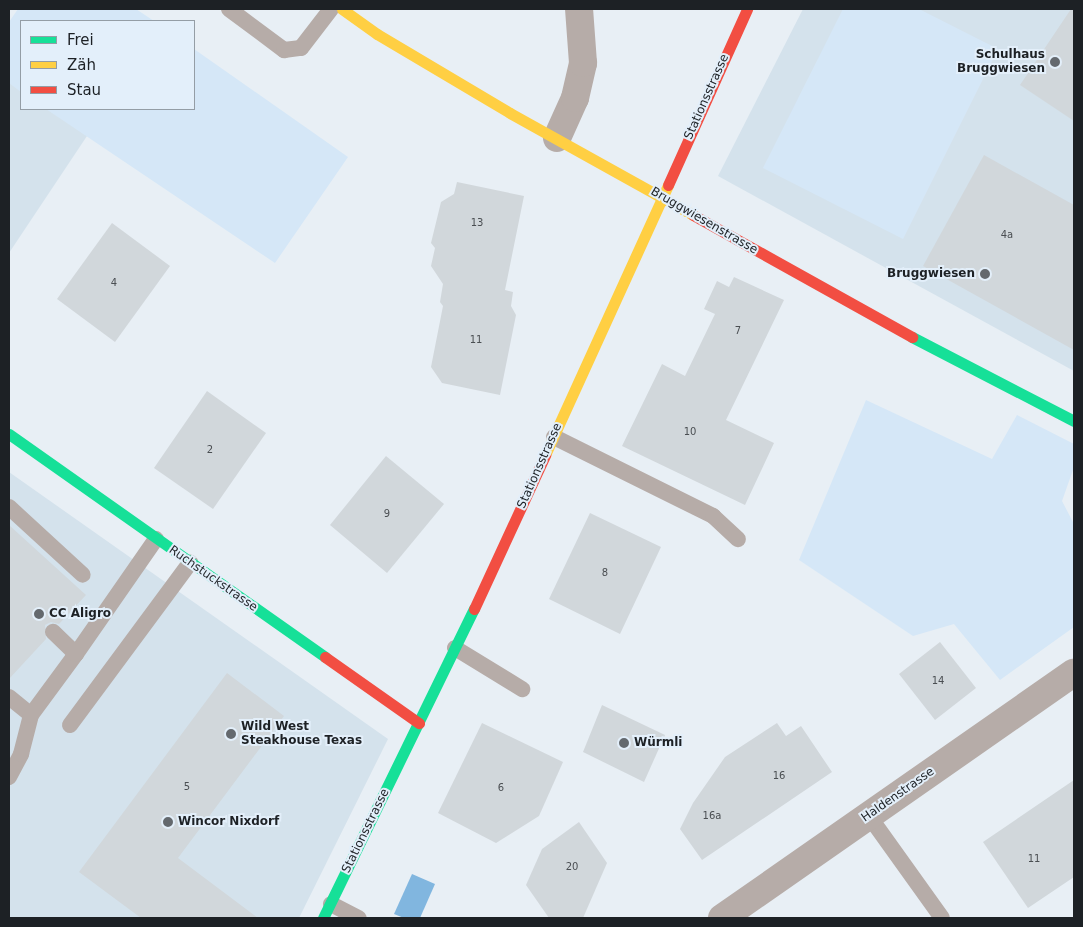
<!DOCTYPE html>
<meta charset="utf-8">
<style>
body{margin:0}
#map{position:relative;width:1083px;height:927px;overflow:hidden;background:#e8eff5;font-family:"DejaVu Sans",sans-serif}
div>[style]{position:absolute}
.built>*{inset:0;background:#d4e2ec}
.green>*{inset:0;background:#d5e7f7}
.water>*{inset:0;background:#81b6df}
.building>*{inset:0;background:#d1d7db}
.lane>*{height:16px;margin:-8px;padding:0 8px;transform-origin:8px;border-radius:8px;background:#b6aca8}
.street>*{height:28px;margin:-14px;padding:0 14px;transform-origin:14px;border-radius:14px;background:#b6aca8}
.fast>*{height:11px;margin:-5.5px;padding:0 5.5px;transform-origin:5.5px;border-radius:5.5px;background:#16e098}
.slow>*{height:11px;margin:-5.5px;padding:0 5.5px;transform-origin:5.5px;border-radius:5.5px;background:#ffcf43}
.jam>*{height:11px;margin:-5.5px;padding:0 5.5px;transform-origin:5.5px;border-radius:5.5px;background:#f24e42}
.dots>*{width:14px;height:14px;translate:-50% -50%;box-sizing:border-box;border:2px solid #e3effa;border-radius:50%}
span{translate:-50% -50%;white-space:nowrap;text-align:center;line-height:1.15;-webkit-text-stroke:4px #e3effa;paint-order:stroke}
.number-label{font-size:10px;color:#4a4e52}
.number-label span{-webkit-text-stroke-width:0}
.poi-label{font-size:12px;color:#1d2125;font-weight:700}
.right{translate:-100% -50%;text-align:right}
.left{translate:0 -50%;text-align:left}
.street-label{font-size:12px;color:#1d2125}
.frame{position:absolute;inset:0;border:10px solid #1d2125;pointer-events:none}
.legend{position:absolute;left:20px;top:20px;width:175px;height:90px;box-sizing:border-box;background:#e3effa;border:1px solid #949da5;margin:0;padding:6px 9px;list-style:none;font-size:15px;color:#1d2125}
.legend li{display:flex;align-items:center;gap:10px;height:25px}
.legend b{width:25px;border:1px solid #949da5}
</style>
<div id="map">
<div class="built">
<div style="clip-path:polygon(803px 9px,1074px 9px,1074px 371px,718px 176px)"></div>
<div style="clip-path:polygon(9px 82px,21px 90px,21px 109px,51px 109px,89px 133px,9px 253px)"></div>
<div style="clip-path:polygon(9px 472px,388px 739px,299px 918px,9px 918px)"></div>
</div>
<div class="green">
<div style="clip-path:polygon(18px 9px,136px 9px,154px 21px,21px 21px,21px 92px,9px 83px,9px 22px)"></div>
<div style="clip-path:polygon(843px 9px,919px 9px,998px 49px,903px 239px,763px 168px)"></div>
<div style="clip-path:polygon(194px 49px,348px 157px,275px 263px,46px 109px,194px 109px)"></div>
<div style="clip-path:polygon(866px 400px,992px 459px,1017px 415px,1074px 444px,1074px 467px,1062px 501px,1074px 524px,1074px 627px,1000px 680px,954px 624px,913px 636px,799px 560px)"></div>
</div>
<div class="water">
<div style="clip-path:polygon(412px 874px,435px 884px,420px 918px,404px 918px,394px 914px)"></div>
</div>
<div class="building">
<div style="clip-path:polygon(1071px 9px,1074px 9px,1074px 121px,1020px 85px)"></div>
<div style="clip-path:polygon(984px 155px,1074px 205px,1074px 350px,923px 266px)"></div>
<div style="clip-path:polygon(457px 182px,524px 196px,505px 290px,513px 292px,511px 306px,516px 315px,500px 395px,442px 383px,431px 367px,443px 306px,440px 302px,443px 284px,431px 266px,435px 248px,431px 243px,441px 202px,454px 194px)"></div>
<div style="clip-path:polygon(112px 223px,170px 266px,115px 342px,57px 299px)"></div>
<div style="clip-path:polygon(734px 277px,784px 300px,726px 420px,774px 443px,745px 505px,622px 446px,662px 364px,685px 376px,715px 314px,704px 309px,717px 281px,729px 287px)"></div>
<div style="clip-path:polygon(207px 391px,266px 433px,213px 509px,154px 468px)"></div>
<div style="clip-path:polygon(386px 456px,444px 504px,387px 573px,330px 525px)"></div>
<div style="clip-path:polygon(590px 513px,661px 547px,620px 634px,549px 599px)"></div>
<div style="clip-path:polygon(9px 525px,86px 595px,59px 624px,51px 622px,45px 625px,46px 639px,9px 679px)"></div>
<div style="clip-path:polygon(940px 642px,976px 688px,935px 720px,899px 674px)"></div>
<div style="clip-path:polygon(227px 673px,284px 716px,178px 858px,258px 918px,141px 918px,79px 872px)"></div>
<div style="clip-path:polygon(602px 705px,665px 735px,644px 782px,583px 752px)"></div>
<div style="clip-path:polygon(482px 723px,563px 762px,539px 816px,496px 843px,438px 813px)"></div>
<div style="clip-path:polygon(777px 723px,786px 736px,801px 726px,832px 772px,702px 860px,680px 829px,693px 803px,725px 757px)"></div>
<div style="clip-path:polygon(1074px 780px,1074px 877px,1028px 908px,983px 842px)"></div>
<div style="clip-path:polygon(579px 822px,607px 863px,583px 918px,549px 918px,526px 885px,542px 849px)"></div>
</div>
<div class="lane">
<div style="left:229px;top:9px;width:69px;rotate:36.7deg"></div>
<div style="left:284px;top:50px;width:17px;rotate:-7deg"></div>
<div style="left:301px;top:48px;width:49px;rotate:-52.4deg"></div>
<div style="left:554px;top:437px;width:178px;rotate:26.4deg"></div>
<div style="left:713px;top:516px;width:34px;rotate:43deg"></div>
<div style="left:9px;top:507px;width:100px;rotate:42.6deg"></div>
<div style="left:455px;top:648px;width:79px;rotate:31.5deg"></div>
<div style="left:76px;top:654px;width:140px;rotate:-55.2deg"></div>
<div style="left:9px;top:697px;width:28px;rotate:39deg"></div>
<div style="left:70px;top:725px;width:202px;rotate:-53.5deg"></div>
<div style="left:9px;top:777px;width:26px;rotate:-62deg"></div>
<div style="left:21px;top:754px;width:40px;rotate:-75.6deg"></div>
<div style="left:31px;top:715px;width:76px;rotate:-53.6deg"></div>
<div style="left:76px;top:654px;width:32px;rotate:-136deg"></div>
<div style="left:869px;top:816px;width:125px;rotate:54.4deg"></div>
<div style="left:331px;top:904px;width:31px;rotate:27deg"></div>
</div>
<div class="street">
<div style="left:557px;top:138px;width:44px;rotate:-65.8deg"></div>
<div style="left:575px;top:98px;width:36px;rotate:-77deg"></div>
<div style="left:583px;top:63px;width:54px;rotate:-94.2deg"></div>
<div style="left:722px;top:918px;width:429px;rotate:-34.9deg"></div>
</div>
<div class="fast">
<div style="left:912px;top:337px;width:182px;rotate:27.4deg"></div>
<div style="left:9px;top:434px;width:387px;rotate:35.2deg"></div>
<div style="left:323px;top:918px;width:344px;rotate:-64deg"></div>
</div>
<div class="slow">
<div style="left:342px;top:9px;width:43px;rotate:35.5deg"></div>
<div style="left:377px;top:34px;width:155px;rotate:30.7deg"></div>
<div style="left:510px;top:113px;width:210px;rotate:29.1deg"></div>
<div style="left:545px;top:455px;width:297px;rotate:-65.5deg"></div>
</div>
<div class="jam">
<div style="left:668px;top:185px;width:193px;rotate:-65.8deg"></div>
<div style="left:693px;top:215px;width:251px;rotate:29.1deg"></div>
<div style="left:474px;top:609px;width:170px;rotate:-65.2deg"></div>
<div style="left:325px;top:657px;width:115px;rotate:35.1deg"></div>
</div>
<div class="dots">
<div style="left:1055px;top:62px;background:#64696e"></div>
<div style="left:985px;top:274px;background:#64696e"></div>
<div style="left:39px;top:614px;background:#64696e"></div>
<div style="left:231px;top:734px;background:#64696e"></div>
<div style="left:624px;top:743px;background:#64696e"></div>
<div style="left:168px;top:822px;background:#64696e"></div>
</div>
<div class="number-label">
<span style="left:477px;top:223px">13</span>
<span style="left:1007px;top:235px">4a</span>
<span style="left:114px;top:283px">4</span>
<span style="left:738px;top:331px">7</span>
<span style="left:476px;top:340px">11</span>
<span style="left:690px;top:432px">10</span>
<span style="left:210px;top:450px">2</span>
<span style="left:387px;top:514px">9</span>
<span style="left:605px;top:573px">8</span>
<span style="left:938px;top:681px">14</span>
<span style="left:779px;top:776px">16</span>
<span style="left:187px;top:787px">5</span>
<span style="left:501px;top:788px">6</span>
<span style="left:712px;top:816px">16a</span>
<span style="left:1034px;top:859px">11</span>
<span style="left:572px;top:867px">20</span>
</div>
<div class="poi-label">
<span class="right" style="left:1045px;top:62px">Schulhaus<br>Bruggwiesen</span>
<span class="right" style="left:975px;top:274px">Bruggwiesen</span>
<span class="left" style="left:49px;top:614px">CC Aligro</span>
<span class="left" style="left:241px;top:734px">Wild West<br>Steakhouse Texas</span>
<span class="left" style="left:634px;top:743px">Würmli</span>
<span class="left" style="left:178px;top:822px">Wincor Nixdorf</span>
</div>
<div class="street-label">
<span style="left:707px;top:97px;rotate:-66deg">Stationsstrasse</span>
<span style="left:704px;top:221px;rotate:30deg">Bruggwiesenstrasse</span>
<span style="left:540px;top:466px;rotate:-66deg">Stationsstrasse</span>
<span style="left:213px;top:579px;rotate:35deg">Ruchstuckstrasse</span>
<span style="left:898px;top:795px;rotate:-35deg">Haldenstrasse</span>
<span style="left:366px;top:831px;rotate:-64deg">Stationsstrasse</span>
</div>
<div class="frame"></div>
<ul class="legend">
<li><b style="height:6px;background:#16e098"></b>Frei</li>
<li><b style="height:6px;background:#ffcf43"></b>Zäh</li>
<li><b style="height:6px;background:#f24e42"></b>Stau</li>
</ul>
</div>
